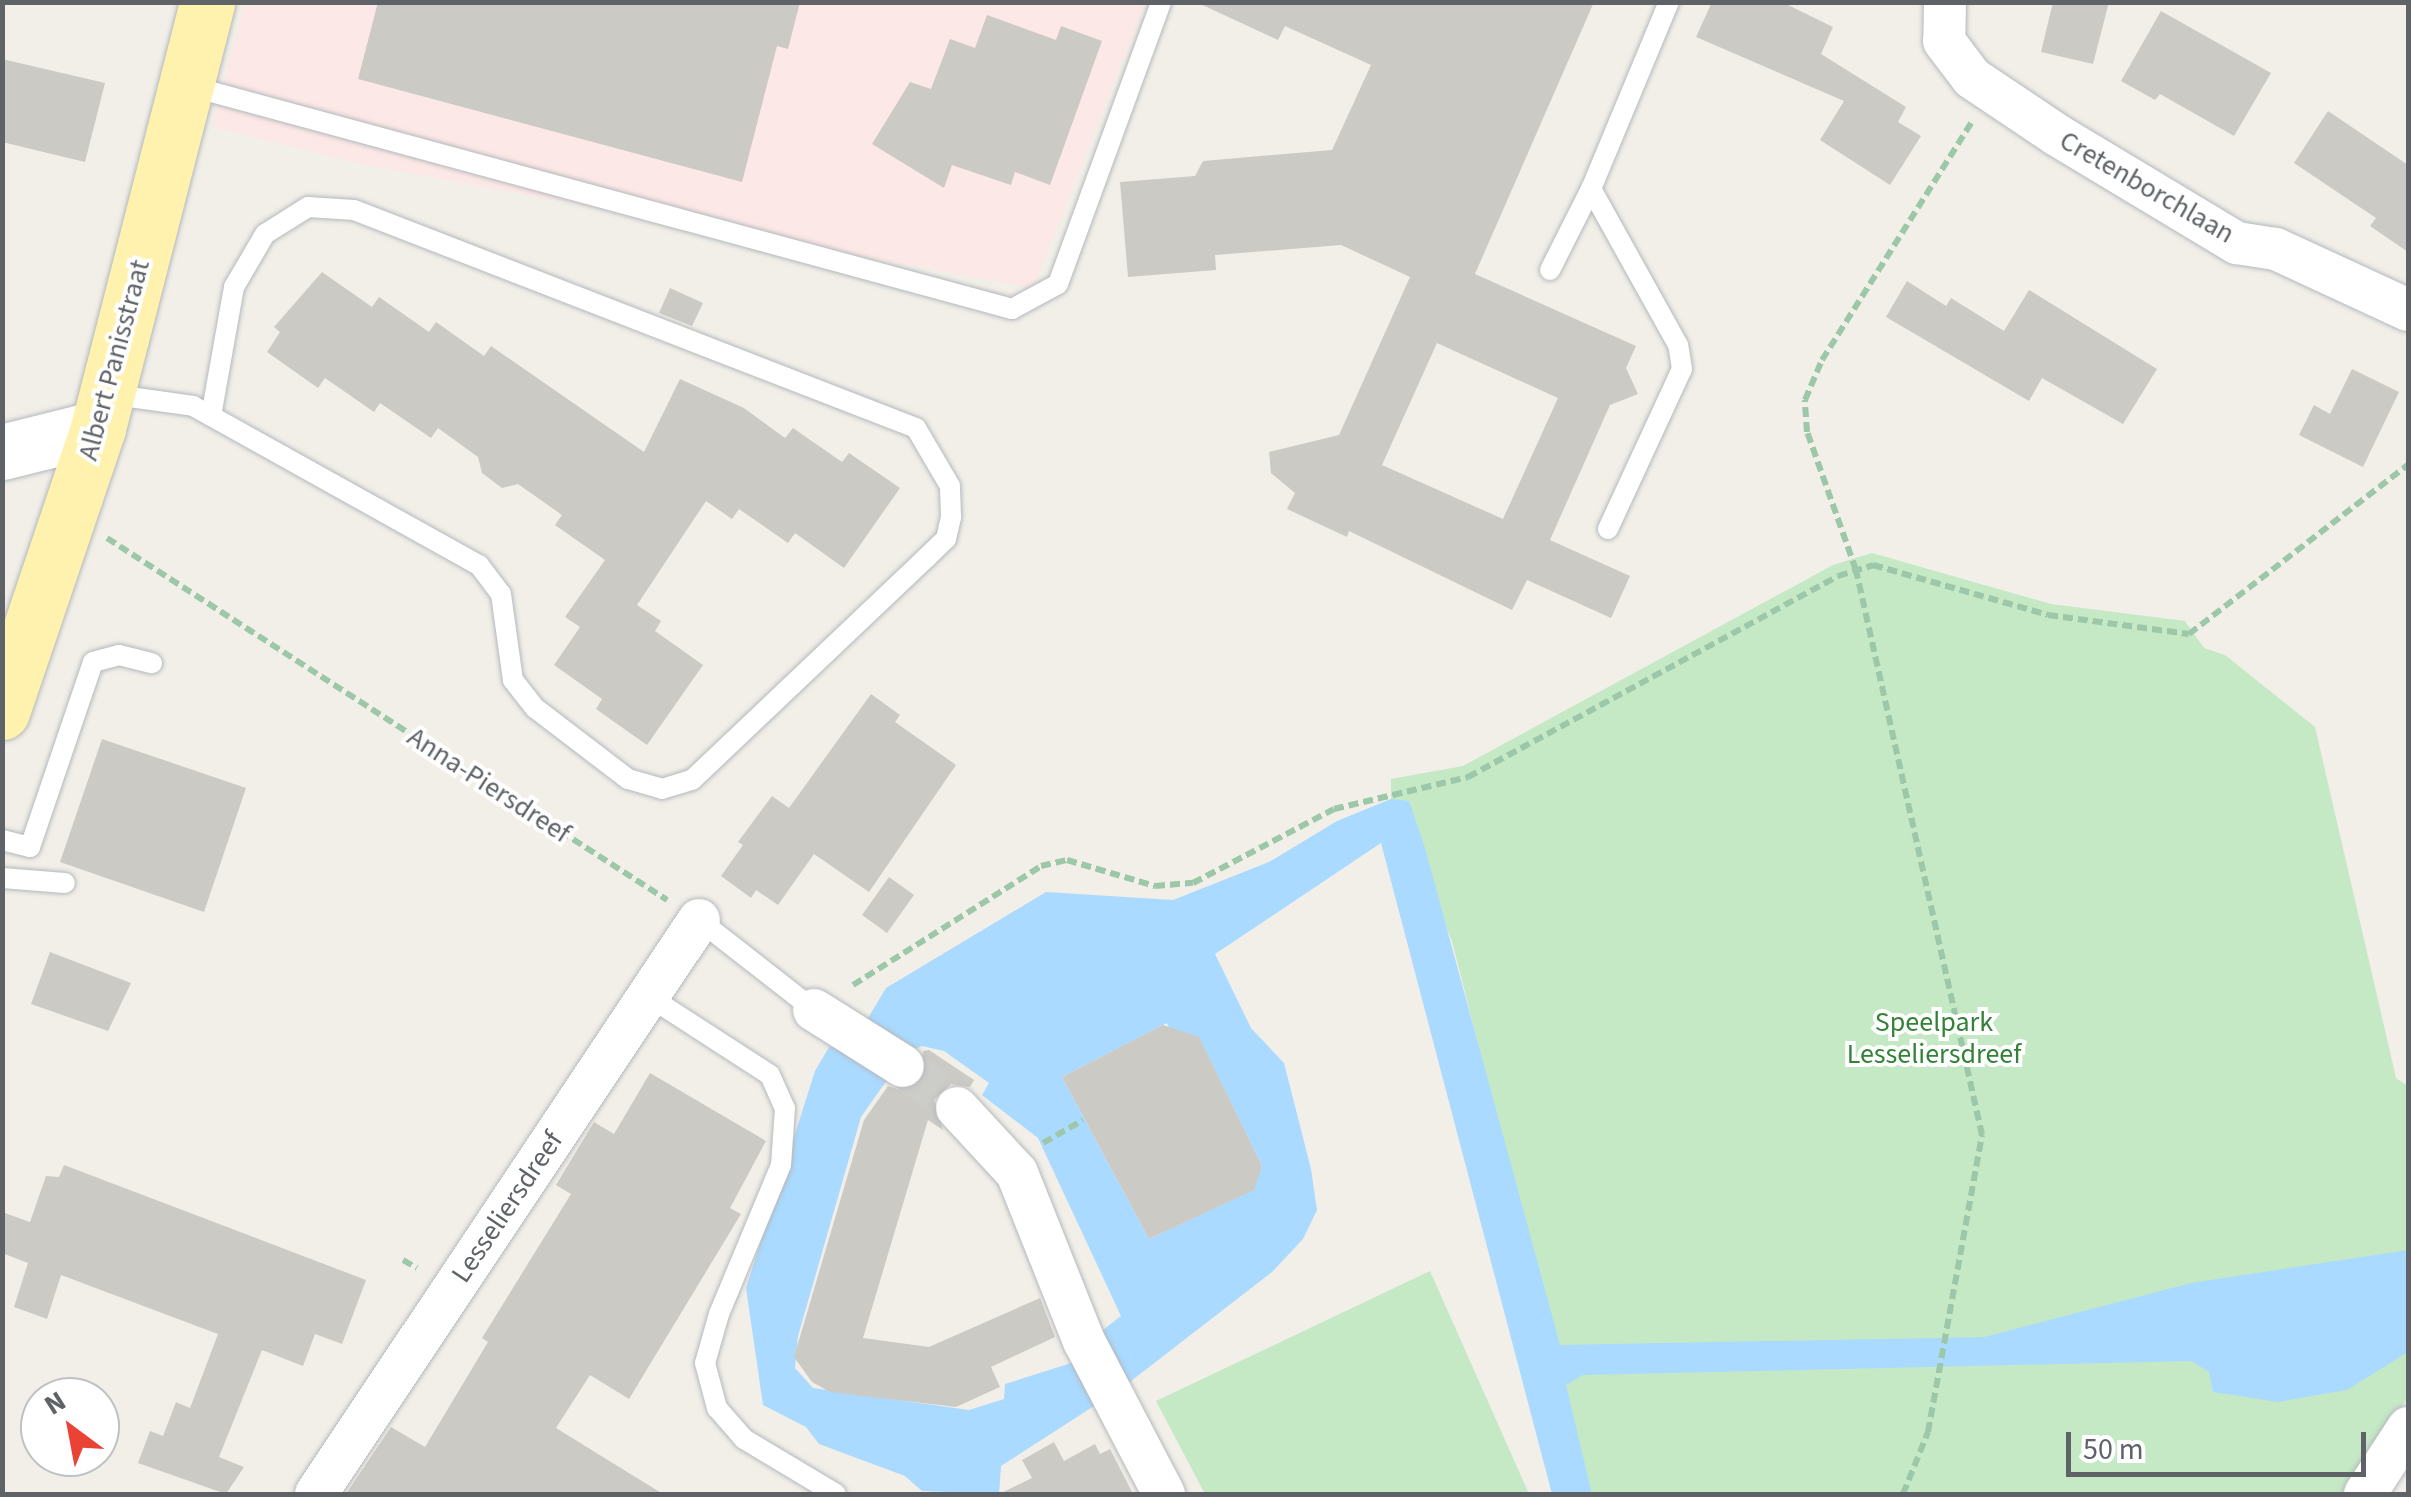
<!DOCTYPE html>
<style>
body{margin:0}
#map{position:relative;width:2411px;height:1497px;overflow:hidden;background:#f1efe8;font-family:"Source Sans 3",sans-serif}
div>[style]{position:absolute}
.medical>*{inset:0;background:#fce8e6}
.green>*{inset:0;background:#c5e8c5}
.water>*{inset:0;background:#aadaff}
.building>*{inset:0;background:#cccac5}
.street-tunnel>*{height:42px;margin-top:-21px;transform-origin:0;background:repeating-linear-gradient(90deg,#ccccc8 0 42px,transparent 0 63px)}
.path>*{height:6px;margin-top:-3px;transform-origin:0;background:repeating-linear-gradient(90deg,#9cc7a9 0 10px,transparent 0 15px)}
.roads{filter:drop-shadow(0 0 2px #b5b8bc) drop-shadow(0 0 2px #b5b8bc)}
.lane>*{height:20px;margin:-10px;padding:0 10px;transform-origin:10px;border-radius:10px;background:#fff}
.street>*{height:42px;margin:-21px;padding:0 21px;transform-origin:21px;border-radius:21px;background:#fff}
.secondary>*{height:55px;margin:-27.5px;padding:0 27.5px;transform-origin:27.5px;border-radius:27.5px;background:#fff}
.primary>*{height:55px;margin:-27.5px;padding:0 27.5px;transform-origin:27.5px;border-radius:27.5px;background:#fff2af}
span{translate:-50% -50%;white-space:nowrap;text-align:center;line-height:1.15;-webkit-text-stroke:8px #fff;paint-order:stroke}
.street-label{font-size:28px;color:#5f6368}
.park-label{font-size:28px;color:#348238}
.frame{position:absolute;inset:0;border:5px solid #5f6368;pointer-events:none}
.north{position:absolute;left:20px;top:1377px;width:100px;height:100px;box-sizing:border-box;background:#fff;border:2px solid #bfc1c3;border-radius:50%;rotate:328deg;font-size:28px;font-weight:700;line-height:40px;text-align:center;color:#5f6368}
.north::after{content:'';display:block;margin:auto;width:35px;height:45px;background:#ea4335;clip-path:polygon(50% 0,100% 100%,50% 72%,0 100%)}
.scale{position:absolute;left:2066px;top:1432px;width:300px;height:45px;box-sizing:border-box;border:5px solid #5f6368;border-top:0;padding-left:12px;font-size:30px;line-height:35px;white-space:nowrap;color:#5f6368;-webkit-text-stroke:8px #fff;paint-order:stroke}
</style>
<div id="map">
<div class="medical">
<div style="clip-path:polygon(245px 3px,1145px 3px,1033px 288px,360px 164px,212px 127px)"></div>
</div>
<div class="green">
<div style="clip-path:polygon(1872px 553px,2051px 604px,2185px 621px,2204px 648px,2225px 655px,2315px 727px,2396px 1078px,2408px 1086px,2408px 1397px,2346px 1494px,1592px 1494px,1452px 941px,1391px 799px,1391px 779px,1463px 766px,1833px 565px)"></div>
<div style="clip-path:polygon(1430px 1271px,1529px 1494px,1205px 1494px,1156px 1401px)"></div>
</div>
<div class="water">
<div style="clip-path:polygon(evenodd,1391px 799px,1409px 801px,1425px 848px,1560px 1345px,1984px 1337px,2191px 1283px,2408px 1250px,2408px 1352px,2347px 1390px,2278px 1402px,2213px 1392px,2209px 1372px,2191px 1361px,1583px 1375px,1566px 1385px,1592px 1494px,1552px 1494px,1381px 843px,1215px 954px,1251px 1028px,1284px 1063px,1311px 1169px,1317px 1210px,1303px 1239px,1272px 1272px,1122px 1388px,1001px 1466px,999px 1494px,922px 1491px,905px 1476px,819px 1444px,806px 1427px,763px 1405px,746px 1288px,815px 1071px,829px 1047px,850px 1048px,886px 988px,1046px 892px,1173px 900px,1269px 862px,1337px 821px,1391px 799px,1167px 1023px,1173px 1036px,1199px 1038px,1262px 1166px,1253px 1190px,1149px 1239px,1062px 1077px,1167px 1023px,1391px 799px,922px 1046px,944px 1051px,989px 1083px,982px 1095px,1038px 1138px,1121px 1316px,1099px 1333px,1111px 1347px,1103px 1353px,1005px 1384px,1004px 1399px,969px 1410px,813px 1388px,795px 1368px,798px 1336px,861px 1117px,906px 1053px,922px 1046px)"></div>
</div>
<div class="building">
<div style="clip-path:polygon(378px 2px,800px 2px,788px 49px,777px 46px,742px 182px,358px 79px)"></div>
<div style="clip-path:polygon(evenodd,1196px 2px,1594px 2px,1475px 274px,1636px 346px,1626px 368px,1638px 394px,1610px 405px,1550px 540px,1630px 576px,1611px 618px,1527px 580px,1512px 610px,1349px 531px,1347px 537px,1287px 509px,1295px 493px,1271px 473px,1269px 452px,1339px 435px,1410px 277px,1341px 245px,1215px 255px,1216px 270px,1128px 277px,1120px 182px,1195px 176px,1203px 161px,1332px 150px,1371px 65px,1285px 26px,1278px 40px,1196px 2px,1437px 343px,1558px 398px,1503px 519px,1382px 465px,1437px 343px)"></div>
<div style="clip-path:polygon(1712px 2px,1782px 2px,1833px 27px,1821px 54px,1906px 107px,1898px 122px,1921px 136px,1890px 185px,1820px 140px,1844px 101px,1696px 37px)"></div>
<div style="clip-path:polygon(2053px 2px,2109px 2px,2093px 64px,2041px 52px)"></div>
<div style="clip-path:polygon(2161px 11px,2271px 73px,2234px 136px,2160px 94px,2155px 100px,2121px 81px)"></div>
<div style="clip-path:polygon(987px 15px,1056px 40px,1061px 26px,1102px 41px,1050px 185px,1015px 172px,1011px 185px,952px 165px,944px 188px,872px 144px,910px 82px,931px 89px,950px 39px,975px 48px)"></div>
<div style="clip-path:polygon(2px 59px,105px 83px,85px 162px,2px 142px)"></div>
<div style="clip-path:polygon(2328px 111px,2408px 165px,2408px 252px,2370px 226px,2376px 218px,2294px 163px)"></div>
<div style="clip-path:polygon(322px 272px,372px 307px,379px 297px,429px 332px,436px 322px,484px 356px,491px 346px,644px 452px,680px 379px,744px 408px,785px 438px,793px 428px,842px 462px,849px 453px,900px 488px,844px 568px,795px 533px,788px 543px,739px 509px,732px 519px,706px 501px,637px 605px,661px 621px,655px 631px,703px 665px,647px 745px,596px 709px,602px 699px,554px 665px,580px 627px,565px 617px,605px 560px,555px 525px,562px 515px,518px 484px,502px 488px,482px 473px,478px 457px,438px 428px,431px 438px,380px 403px,374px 412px,325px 378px,318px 388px,267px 352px,280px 332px,274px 327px)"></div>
<div style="clip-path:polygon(1907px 281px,1946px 306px,1951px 298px,2004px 331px,2029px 290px,2157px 369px,2123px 424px,2042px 378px,2029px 401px,1886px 317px)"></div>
<div style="clip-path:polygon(670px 288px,703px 303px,692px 326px,659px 313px)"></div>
<div style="clip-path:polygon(2352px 369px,2399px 392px,2363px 467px,2299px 435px,2314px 405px,2330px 414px)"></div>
<div style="clip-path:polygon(871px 694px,900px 715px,895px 722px,956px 765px,869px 892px,814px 854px,778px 905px,756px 890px,751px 898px,721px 876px,743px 845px,738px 842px,772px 796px,789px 808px)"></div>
<div style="clip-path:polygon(102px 739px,246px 788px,204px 912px,60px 862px)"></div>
<div style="clip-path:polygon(889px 877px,914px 895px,887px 933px,862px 915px)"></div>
<div style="clip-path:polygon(50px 952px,131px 983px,108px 1031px,31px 1004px)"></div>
<div style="clip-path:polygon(1163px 1025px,1199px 1037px,1262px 1166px,1254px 1190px,1149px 1239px,1062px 1077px)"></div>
<div style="clip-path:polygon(929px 1050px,974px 1080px,970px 1087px,951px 1084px,934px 1100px,943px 1130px,928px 1120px,863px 1338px,929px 1347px,1040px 1298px,1055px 1337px,991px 1367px,1000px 1387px,956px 1407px,830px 1392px,812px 1382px,794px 1357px,864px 1120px,888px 1086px,903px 1091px,924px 1080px,923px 1051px)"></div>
<div style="clip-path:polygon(650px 1073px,766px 1141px,730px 1208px,741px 1214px,629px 1399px,590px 1375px,556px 1428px,663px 1494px,346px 1494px,391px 1427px,425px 1447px,488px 1342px,482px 1338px,571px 1194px,556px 1185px,568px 1165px,594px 1122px,614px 1134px)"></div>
<div style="clip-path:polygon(64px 1165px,366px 1280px,342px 1344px,315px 1334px,303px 1366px,262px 1350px,219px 1457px,244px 1467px,226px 1494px,138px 1463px,150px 1431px,163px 1436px,176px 1402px,190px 1408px,218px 1334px,61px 1275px,47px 1319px,14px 1307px,28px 1263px,2px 1253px,2px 1212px,30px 1222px,46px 1176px,59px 1177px)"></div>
<div style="clip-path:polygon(1054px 1442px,1064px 1461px,1095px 1444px,1100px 1454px,1110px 1449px,1133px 1494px,999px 1494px,1032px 1478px,1022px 1460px)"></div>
</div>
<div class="street-tunnel">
<div style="left:903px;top:1066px;width:68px;rotate:37.9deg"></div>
</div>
<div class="path">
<div style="left:107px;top:538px;width:667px;rotate:32.88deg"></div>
<div style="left:853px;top:985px;width:222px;rotate:-32.3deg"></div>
<div style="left:1041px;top:866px;width:27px;rotate:-13deg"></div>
<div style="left:1067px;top:860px;width:92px;rotate:16.5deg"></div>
<div style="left:1155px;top:886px;width:38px;rotate:-5deg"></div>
<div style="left:1193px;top:883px;width:159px;rotate:-27.7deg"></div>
<div style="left:1334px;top:809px;width:138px;rotate:-13.4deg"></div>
<div style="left:1468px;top:777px;width:421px;rotate:-28.5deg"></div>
<div style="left:1838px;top:576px;width:37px;rotate:-17deg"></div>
<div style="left:1873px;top:565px;width:182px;rotate:15.9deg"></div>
<div style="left:2048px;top:615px;width:142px;rotate:7.7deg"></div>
<div style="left:2189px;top:634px;width:277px;rotate:-37.7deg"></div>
<div style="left:1043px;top:1143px;width:46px;rotate:-29.9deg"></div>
<div style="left:403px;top:1260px;width:16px;rotate:30deg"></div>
<div style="left:1903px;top:1494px;width:67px;rotate:-68deg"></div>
<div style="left:1928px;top:1432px;width:302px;rotate:-79.7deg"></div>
<div style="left:1982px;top:1135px;width:579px;rotate:-102.57deg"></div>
<div style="left:1856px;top:570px;width:146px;rotate:-109.5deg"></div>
<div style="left:1807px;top:432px;width:32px;rotate:-94deg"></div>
<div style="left:1805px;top:400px;width:43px;rotate:-67deg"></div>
<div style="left:1822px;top:360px;width:281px;rotate:-57.8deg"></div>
</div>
<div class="roads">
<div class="lane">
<div style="left:186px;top:85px;width:856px;rotate:15.17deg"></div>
<div style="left:1012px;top:309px;width:52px;rotate:-28.5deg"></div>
<div style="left:1058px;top:284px;width:300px;rotate:-69.9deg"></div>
<div style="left:1550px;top:270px;width:91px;rotate:-63.2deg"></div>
<div style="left:108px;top:394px;width:86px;rotate:8deg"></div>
<div style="left:193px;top:406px;width:327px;rotate:29.1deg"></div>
<div style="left:479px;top:565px;width:36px;rotate:53deg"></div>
<div style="left:501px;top:594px;width:87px;rotate:82.1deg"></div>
<div style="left:513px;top:680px;width:36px;rotate:52deg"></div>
<div style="left:535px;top:708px;width:117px;rotate:37.4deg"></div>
<div style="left:628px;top:779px;width:35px;rotate:16deg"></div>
<div style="left:662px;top:789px;width:31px;rotate:-17deg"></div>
<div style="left:692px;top:780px;width:323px;rotate:-43.5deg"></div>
<div style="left:926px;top:558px;width:28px;rotate:-44deg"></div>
<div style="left:946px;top:539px;width:23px;rotate:-77deg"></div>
<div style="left:951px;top:517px;width:31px;rotate:-92deg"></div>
<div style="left:950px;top:486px;width:67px;rotate:-120.4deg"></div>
<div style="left:916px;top:428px;width:603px;rotate:-158.8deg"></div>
<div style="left:354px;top:210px;width:46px;rotate:-176.3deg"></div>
<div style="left:308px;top:207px;width:51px;rotate:147.9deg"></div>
<div style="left:265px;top:234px;width:61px;rotate:120.3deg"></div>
<div style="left:234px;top:287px;width:131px;rotate:100.1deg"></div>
<div style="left:1608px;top:529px;width:176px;rotate:-65.2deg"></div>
<div style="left:1682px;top:369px;width:24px;rotate:-99deg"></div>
<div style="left:1678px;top:345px;width:179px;rotate:-119.1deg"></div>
<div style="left:1591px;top:189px;width:203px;rotate:-67.4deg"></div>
<div style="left:2px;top:840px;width:29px;rotate:14deg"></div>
<div style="left:30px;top:847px;width:195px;rotate:-71.2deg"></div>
<div style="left:93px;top:662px;width:27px;rotate:-15deg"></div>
<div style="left:119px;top:655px;width:34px;rotate:14deg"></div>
<div style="left:2px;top:878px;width:63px;rotate:4.5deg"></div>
<div style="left:699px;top:920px;width:146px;rotate:38deg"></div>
<div style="left:648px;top:996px;width:145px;rotate:32.9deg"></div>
<div style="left:770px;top:1075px;width:36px;rotate:66deg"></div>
<div style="left:785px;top:1108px;width:57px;rotate:94deg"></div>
<div style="left:781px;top:1165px;width:161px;rotate:112.6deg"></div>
<div style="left:719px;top:1314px;width:51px;rotate:105.9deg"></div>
<div style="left:705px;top:1363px;width:47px;rotate:75.1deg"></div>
<div style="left:717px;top:1408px;width:41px;rotate:48.9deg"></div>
<div style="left:744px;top:1439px;width:107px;rotate:30.9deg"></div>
</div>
<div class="street">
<div style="left:1945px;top:2px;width:39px;rotate:91deg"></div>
<div style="left:1944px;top:41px;width:46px;rotate:52.9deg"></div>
<div style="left:1972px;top:78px;width:102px;rotate:33.8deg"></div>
<div style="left:2057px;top:135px;width:210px;rotate:31deg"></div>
<div style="left:2237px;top:243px;width:39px;rotate:9deg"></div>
<div style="left:2276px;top:249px;width:145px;rotate:24.8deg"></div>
<div style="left:814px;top:1010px;width:105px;rotate:32.2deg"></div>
<div style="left:957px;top:1108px;width:88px;rotate:47.3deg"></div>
<div style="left:1017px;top:1173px;width:181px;rotate:68.3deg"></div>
<div style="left:1084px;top:1341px;width:173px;rotate:62.4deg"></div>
<div style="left:316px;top:1494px;width:690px;rotate:-56.29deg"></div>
<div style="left:2365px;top:1494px;width:79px;rotate:-56.9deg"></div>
</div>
<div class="secondary">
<div style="left:2px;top:452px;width:99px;rotate:-14deg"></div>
</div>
<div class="primary">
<div style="left:2px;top:712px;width:300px;rotate:-71.3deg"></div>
<div style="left:98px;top:428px;width:440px;rotate:-75.6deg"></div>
</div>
</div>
<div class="street-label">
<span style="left:2147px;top:187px;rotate:30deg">Cretenborchlaan</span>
<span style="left:114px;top:360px;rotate:-75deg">Albert Panisstraat</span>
<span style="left:489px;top:785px;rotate:33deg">Anna-Piersdreef</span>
<span style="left:507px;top:1207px;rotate:-56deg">Lesseliersdreef</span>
</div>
<div class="park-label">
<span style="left:1934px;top:1038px">Speelpark<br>Lesseliersdreef</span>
</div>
<div class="frame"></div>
<div class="north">N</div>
<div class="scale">50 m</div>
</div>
